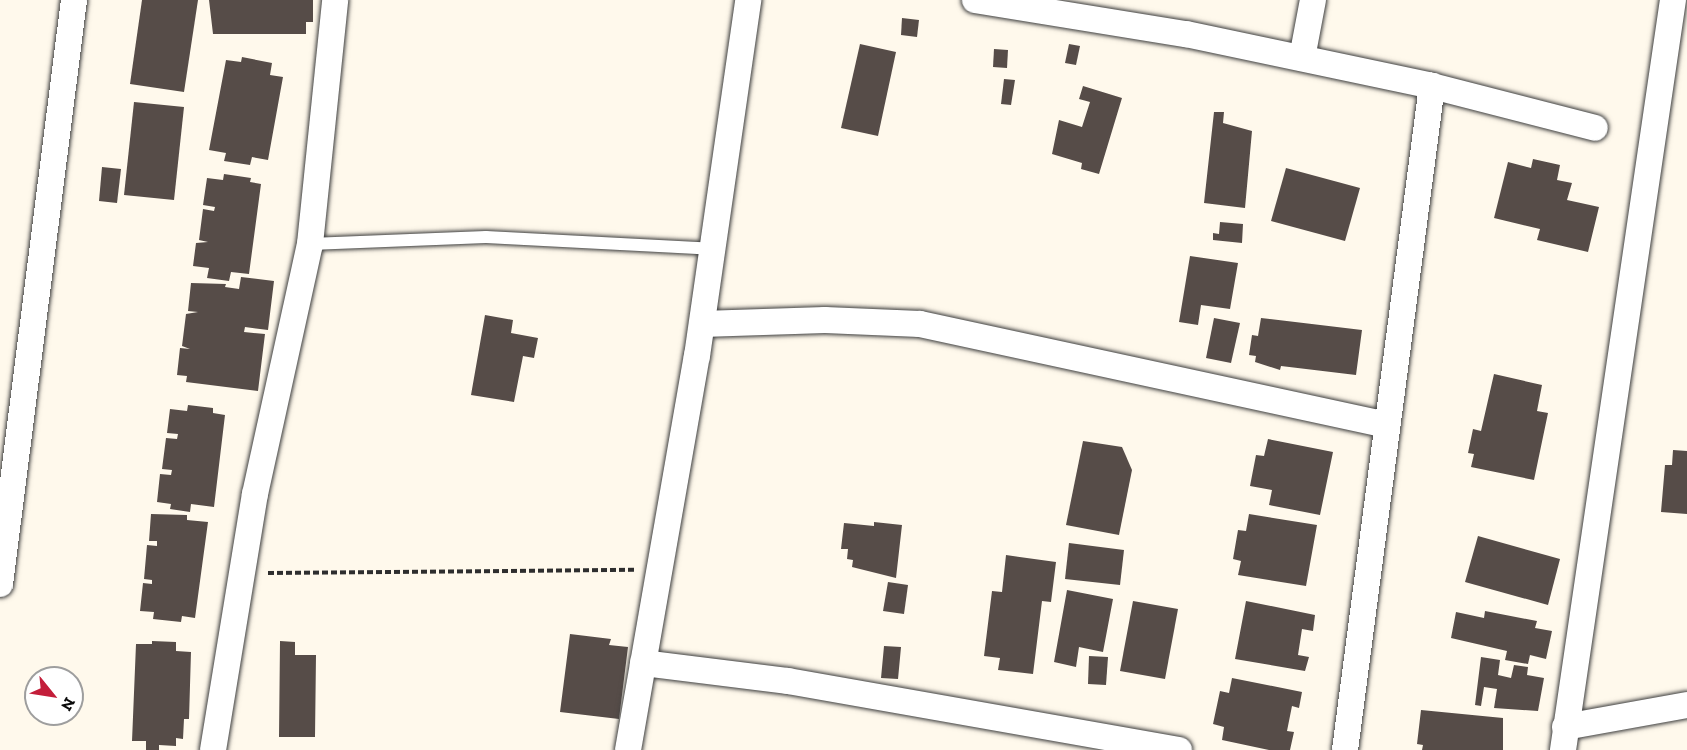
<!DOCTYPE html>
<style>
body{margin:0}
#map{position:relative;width:1687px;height:750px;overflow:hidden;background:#fff9ec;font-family:"Zilla Slab",serif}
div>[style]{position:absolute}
.building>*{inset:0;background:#564c48}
.path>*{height:4px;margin-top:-2px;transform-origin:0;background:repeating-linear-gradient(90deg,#2e2e2e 0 6px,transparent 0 9px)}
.roads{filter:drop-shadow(0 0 2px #3f3f3f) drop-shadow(0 0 2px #3f3f3f)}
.service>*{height:12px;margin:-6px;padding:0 6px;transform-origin:6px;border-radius:6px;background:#fff}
.minor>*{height:26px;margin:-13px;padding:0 13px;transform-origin:13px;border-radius:13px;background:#fff}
span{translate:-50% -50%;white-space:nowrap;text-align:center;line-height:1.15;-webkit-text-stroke:6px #fff;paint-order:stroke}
.north{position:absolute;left:24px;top:666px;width:60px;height:60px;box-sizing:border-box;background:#fff;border:2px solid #9e9e9e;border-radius:50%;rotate:120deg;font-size:16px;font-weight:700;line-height:24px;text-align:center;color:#0c0c0c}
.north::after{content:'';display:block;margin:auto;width:21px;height:27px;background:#c31e3a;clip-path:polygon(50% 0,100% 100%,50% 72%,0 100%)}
</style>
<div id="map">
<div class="building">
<div style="clip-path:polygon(142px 0,198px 0,184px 92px,130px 84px)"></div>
<div style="clip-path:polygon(209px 0,313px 0,313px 22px,306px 22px,306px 34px,213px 34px)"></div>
<div style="clip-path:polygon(902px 18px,919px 20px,917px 37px,901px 35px)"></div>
<div style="clip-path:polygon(860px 44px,896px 52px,878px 136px,841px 128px)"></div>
<div style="clip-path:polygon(1069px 44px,1080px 46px,1076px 65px,1065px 63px)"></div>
<div style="clip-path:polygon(994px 49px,1008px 50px,1007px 68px,993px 67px)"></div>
<div style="clip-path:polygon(242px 57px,272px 63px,270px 75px,283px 77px,268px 160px,252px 157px,250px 165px,224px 161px,226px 153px,209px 150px,226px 60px,241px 62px)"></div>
<div style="clip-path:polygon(1004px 79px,1015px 80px,1011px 105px,1001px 104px)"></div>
<div style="clip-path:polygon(1083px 86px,1122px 98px,1099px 174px,1081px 169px,1082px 163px,1052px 154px,1059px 120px,1082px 127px,1090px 102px,1079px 99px)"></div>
<div style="clip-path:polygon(134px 102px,184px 107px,174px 200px,124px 195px)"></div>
<div style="clip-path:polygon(1214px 112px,1224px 112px,1223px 123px,1252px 131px,1245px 208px,1204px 203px)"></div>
<div style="clip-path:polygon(1533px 159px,1560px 165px,1557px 180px,1572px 183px,1567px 200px,1599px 207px,1588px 252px,1537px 240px,1540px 229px,1494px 218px,1508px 162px,1531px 168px)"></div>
<div style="clip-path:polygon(102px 167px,121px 169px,117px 203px,99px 201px)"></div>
<div style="clip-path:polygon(1286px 168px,1360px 188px,1345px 241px,1271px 221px)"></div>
<div style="clip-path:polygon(224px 174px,251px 178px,250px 182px,261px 184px,249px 274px,231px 272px,229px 281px,207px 278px,209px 268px,193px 266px,196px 243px,208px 242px,199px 240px,203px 209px,214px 211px,215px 207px,203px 205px,207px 178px,223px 180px)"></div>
<div style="clip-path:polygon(1220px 222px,1243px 224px,1242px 243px,1213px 240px,1213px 233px,1219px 234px)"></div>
<div style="clip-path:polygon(1190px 256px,1238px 263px,1230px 309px,1201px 305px,1198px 325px,1179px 322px)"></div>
<div style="clip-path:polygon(241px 277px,274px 281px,268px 330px,245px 327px,244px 332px,265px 334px,258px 391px,186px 382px,187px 376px,177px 375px,180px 348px,190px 349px,182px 346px,186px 314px,198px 312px,188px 311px,191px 283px,226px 284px,225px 287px,239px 289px)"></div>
<div style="clip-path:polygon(485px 315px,513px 320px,511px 333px,538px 338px,534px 358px,523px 356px,514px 402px,471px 395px)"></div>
<div style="clip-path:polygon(1214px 318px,1240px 323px,1231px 363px,1206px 358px)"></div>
<div style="clip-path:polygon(1261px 318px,1362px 330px,1356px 375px,1281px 366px,1280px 370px,1255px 362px,1256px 356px,1249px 355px,1252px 335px,1258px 336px)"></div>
<div style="clip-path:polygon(1494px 374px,1542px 385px,1537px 411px,1548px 413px,1534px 480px,1471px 467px,1474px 454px,1468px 453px,1473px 429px,1481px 431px)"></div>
<div style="clip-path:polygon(188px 405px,213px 408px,213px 413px,225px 415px,214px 507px,191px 504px,190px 512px,170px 509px,171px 504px,157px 502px,160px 474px,171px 475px,172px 470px,162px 469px,166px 438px,177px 439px,178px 434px,167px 433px,170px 409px,187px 411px)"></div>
<div style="clip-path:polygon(1268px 439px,1333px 452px,1320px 515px,1269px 505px,1272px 490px,1250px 486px,1256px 455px,1264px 456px)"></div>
<div style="clip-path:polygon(1083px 441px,1122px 447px,1132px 470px,1119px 535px,1066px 525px)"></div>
<div style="clip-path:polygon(1673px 450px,1687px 451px,1687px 514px,1661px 512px,1665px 465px,1672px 465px)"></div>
<div style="clip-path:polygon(151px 514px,187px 515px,187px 520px,208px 522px,195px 618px,182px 616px,181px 622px,153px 619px,154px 612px,140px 611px,143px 583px,152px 584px,152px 580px,144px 579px,147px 545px,157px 546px,157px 541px,149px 541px)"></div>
<div style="clip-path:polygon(1249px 514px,1317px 525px,1306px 586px,1238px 575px,1241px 561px,1233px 559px,1238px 530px,1246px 531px)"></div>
<div style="clip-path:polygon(874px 522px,902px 525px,896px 578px,852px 567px,853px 560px,847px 559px,848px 549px,841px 549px,844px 523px,874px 526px)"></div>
<div style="clip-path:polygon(1478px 536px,1560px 559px,1548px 605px,1465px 582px)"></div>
<div style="clip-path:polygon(1069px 543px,1124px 550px,1120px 585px,1065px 579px)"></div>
<div style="clip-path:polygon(1006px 555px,1056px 562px,1051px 602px,1042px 601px,1033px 674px,998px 670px,1000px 658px,984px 656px,992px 591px,1002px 592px)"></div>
<div style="clip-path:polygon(888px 582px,908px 585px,904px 614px,883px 611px)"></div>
<div style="clip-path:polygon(1067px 590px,1113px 599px,1103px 652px,1079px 647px,1076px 667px,1054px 662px)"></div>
<div style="clip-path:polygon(1133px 601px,1178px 609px,1165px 679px,1120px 671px)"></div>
<div style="clip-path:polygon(1246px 601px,1315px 615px,1313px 631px,1302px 629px,1298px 655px,1309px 657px,1305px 671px,1235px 659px)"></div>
<div style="clip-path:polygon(1485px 611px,1537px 621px,1535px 628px,1552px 631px,1546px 659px,1530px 655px,1528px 664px,1505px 660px,1507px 651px,1451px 638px,1456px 612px,1484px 618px)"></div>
<div style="clip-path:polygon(570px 634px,611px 639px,609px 645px,628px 647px,619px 719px,560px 712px)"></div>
<div style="clip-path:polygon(152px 641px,176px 642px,176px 651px,191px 652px,189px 719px,184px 719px,183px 739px,176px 738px,176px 746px,159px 745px,159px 750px,146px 750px,146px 741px,132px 741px,136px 644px,152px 644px)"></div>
<div style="clip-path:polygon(280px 641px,295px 642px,295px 655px,316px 655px,315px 737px,279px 737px)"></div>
<div style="clip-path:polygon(884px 646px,901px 647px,898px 679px,881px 678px)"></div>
<div style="clip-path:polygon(1089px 656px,1108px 657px,1106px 685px,1088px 684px)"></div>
<div style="clip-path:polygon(1481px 657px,1500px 660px,1498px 675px,1511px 678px,1514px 665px,1528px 667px,1527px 675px,1544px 678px,1538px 711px,1494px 708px,1497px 689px,1484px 687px,1481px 706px,1475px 705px)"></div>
<div style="clip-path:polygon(1232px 678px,1302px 692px,1299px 708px,1292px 706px,1287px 731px,1294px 732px,1290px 750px,1269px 750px,1222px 740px,1224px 727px,1213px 724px,1220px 691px,1229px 693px)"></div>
<div style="clip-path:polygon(1421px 710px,1503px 718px,1503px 750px,1422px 750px,1423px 745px,1417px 744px)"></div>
</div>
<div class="path">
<div style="left:268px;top:573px;width:367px;rotate:-0.5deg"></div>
</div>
<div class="roads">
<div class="service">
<div style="left:310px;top:244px;width:176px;rotate:-2.3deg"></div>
<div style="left:486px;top:237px;width:226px;rotate:3deg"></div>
</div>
<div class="minor">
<div style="left:975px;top:0;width:214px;rotate:9.2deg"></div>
<div style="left:1186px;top:34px;width:251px;rotate:11.9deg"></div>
<div style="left:1432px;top:86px;width:168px;rotate:14.4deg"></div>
<div style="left:1302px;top:58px;width:59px;rotate:-79.3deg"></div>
<div style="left:702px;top:324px;width:123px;rotate:-1.9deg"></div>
<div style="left:825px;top:320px;width:95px;rotate:2.4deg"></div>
<div style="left:920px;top:324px;width:478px;rotate:12.2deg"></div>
<div style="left:0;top:584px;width:589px;rotate:-82.78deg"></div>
<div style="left:643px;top:663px;width:146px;rotate:7.1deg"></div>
<div style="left:788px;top:681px;width:397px;rotate:10deg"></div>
<div style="left:1565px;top:727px;width:124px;rotate:-10.2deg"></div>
<div style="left:213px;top:750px;width:259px;rotate:-80.7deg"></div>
<div style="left:255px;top:494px;width:256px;rotate:-77.6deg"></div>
<div style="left:310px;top:244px;width:245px;rotate:-84.1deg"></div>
<div style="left:628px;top:750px;width:400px;rotate:-80.1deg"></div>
<div style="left:697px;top:356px;width:360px;rotate:-81.8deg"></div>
<div style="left:1345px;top:750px;width:670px;rotate:-82.54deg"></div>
<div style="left:1563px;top:750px;width:758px;rotate:-81.66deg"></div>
</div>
</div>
<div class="north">N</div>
</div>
